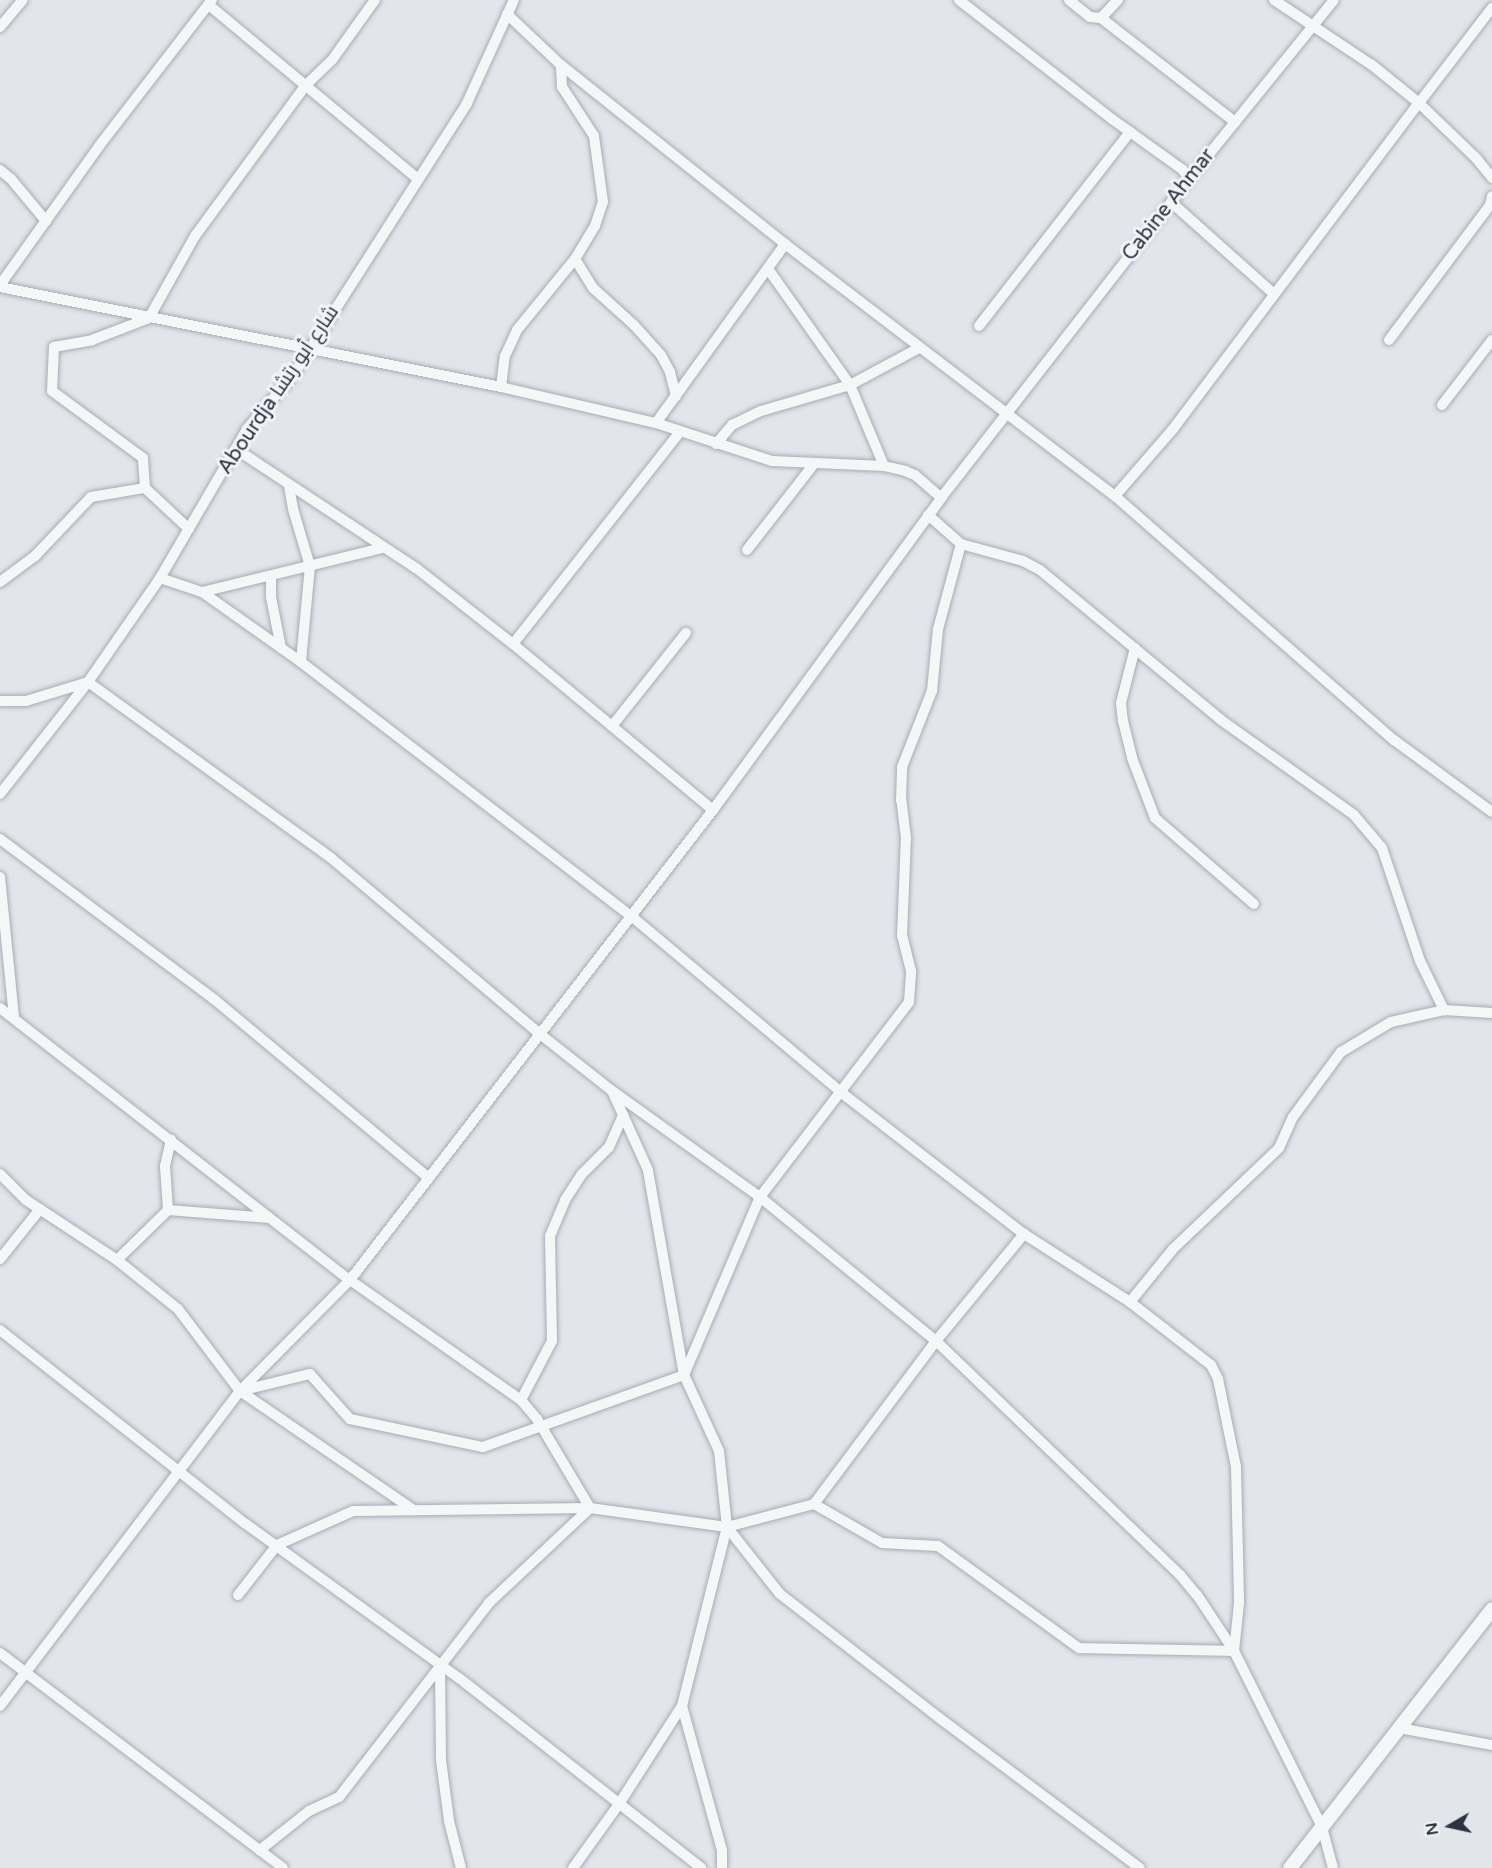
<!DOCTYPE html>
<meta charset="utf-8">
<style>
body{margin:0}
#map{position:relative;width:1492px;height:1868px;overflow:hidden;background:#e2e5ea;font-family:"Varela Round",Cairo,sans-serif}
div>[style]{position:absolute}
.roads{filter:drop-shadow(0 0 2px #a7acb4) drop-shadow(0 0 2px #a7acb4)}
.minor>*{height:10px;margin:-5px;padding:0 5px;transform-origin:5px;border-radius:5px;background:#f5f6f8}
.tertiary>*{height:14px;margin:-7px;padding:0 7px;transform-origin:7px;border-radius:7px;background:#f5f6f8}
span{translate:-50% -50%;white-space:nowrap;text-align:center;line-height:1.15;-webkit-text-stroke:6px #f2f4f7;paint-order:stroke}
.street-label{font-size:20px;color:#2b3241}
.north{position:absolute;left:1420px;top:1796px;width:60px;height:60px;-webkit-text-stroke:4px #f2f4f7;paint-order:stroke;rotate:261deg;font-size:16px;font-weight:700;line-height:24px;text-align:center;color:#2b3241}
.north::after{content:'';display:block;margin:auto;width:21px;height:27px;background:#2b3241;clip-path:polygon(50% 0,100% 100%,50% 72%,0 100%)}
</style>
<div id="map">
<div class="roads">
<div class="minor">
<div style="left:959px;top:0;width:194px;rotate:37.9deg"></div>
<div style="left:1112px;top:119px;width:87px;rotate:35.7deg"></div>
<div style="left:1183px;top:170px;width:11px;rotate:56deg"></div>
<div style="left:1069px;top:0;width:27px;rotate:39deg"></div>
<div style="left:1090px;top:17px;width:11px;rotate:5deg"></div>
<div style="left:1101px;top:18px;width:25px;rotate:-47deg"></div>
<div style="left:1274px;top:0;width:118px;rotate:33.6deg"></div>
<div style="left:1372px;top:65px;width:60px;rotate:39deg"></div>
<div style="left:1419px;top:103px;width:120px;rotate:-52.5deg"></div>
<div style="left:209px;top:5px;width:271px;rotate:39.8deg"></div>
<div style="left:507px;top:14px;width:74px;rotate:43.4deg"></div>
<div style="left:561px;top:65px;width:287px;rotate:38.6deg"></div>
<div style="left:785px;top:244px;width:415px;rotate:37.4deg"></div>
<div style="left:1115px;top:496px;width:371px;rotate:41.2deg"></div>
<div style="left:1394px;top:740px;width:122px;rotate:36.3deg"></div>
<div style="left:1101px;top:18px;width:170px;rotate:37.8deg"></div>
<div style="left:0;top:27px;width:35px;rotate:-50deg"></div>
<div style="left:0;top:170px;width:14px;rotate:39deg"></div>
<div style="left:11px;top:179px;width:55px;rotate:50.2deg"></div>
<div style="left:1171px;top:202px;width:138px;rotate:41.8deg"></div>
<div style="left:575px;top:259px;width:34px;rotate:58deg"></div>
<div style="left:593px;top:288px;width:55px;rotate:42.1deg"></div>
<div style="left:634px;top:325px;width:40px;rotate:48deg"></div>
<div style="left:661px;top:355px;width:19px;rotate:62deg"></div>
<div style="left:670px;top:372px;width:25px;rotate:76deg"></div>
<div style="left:768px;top:269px;width:142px;rotate:54.7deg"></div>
<div style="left:850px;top:385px;width:88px;rotate:67.2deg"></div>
<div style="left:0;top:285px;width:171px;rotate:-54.5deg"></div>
<div style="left:99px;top:146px;width:185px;rotate:-52.3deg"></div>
<div style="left:0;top:287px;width:511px;rotate:11.29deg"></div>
<div style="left:501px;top:387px;width:159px;rotate:13.1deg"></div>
<div style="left:656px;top:423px;width:122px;rotate:18.1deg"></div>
<div style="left:772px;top:461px;width:112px;rotate:2.6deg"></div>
<div style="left:884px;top:466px;width:22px;rotate:13deg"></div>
<div style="left:905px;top:471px;width:11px;rotate:22deg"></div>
<div style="left:915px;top:475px;width:35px;rotate:41deg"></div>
<div style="left:979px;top:326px;width:246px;rotate:-52.1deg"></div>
<div style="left:1389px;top:340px;width:169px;rotate:-53.2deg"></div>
<div style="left:1490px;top:205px;width:9px;rotate:-77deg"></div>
<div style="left:501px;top:387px;width:31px;rotate:-83deg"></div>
<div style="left:505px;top:356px;width:29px;rotate:-65deg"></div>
<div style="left:517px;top:330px;width:92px;rotate:-50.8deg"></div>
<div style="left:575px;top:259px;width:39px;rotate:-59deg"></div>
<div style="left:595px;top:226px;width:25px;rotate:-72deg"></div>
<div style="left:603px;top:202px;width:67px;rotate:-97.8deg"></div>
<div style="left:594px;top:136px;width:59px;rotate:-123.1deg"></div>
<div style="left:562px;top:87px;width:22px;rotate:-93deg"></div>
<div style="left:1442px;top:405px;width:82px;rotate:-52.4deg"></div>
<div style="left:656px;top:423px;width:221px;rotate:-54.2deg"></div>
<div style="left:716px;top:444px;width:25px;rotate:-50deg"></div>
<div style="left:732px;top:425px;width:32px;rotate:-26deg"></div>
<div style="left:761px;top:411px;width:93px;rotate:-16.3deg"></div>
<div style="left:850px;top:385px;width:78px;rotate:-28.2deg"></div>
<div style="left:236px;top:449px;width:216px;rotate:33.5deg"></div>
<div style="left:416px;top:568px;width:123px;rotate:38.1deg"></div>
<div style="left:513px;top:644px;width:260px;rotate:39.7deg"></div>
<div style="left:289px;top:486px;width:23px;rotate:80deg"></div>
<div style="left:293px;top:509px;width:59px;rotate:73.4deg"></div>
<div style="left:310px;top:566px;width:96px;rotate:95.4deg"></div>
<div style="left:145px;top:488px;width:60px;rotate:43deg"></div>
<div style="left:1115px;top:496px;width:89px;rotate:-49.1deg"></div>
<div style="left:1173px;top:429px;width:408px;rotate:-53deg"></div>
<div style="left:1419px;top:103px;width:79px;rotate:44deg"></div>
<div style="left:1476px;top:158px;width:26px;rotate:51deg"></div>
<div style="left:928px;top:515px;width:44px;rotate:41.3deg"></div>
<div style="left:961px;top:544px;width:64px;rotate:15.3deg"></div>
<div style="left:1023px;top:561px;width:19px;rotate:28deg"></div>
<div style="left:1040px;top:570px;width:235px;rotate:39.6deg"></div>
<div style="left:1221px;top:720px;width:163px;rotate:35.5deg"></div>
<div style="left:1354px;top:815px;width:43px;rotate:49.7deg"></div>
<div style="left:1382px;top:848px;width:119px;rotate:71.4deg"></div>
<div style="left:1420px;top:961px;width:55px;rotate:63.9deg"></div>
<div style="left:747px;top:550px;width:109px;rotate:-52.1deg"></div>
<div style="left:271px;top:576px;width:21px;rotate:90deg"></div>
<div style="left:271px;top:597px;width:52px;rotate:78.9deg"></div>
<div style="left:160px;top:578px;width:44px;rotate:18.4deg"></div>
<div style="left:202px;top:592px;width:121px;rotate:35.3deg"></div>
<div style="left:301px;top:662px;width:415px;rotate:37.6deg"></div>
<div style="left:630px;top:915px;width:277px;rotate:40deg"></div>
<div style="left:842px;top:1093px;width:230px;rotate:37.8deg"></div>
<div style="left:1024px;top:1234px;width:126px;rotate:32.7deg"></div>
<div style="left:1130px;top:1302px;width:103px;rotate:37.9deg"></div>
<div style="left:1211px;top:1365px;width:16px;rotate:63deg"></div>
<div style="left:1218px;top:1379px;width:90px;rotate:78.4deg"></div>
<div style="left:1236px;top:1467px;width:136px;rotate:88.7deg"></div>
<div style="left:1239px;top:1603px;width:48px;rotate:95.9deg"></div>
<div style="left:0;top:582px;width:44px;rotate:-36.6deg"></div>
<div style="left:35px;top:556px;width:81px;rotate:-46.5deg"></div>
<div style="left:91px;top:497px;width:55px;rotate:-9.5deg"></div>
<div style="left:145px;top:488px;width:30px;rotate:-94deg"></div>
<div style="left:143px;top:458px;width:113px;rotate:-143.6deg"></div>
<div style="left:52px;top:391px;width:44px;rotate:-87.4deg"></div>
<div style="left:54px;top:347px;width:39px;rotate:-10deg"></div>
<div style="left:92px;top:340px;width:61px;rotate:-21.1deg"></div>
<div style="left:149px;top:318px;width:94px;rotate:-60.7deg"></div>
<div style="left:195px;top:236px;width:187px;rotate:-53.7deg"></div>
<div style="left:306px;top:85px;width:36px;rotate:-44deg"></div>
<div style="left:332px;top:60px;width:74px;rotate:-54.4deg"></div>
<div style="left:202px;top:592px;width:185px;rotate:-13.7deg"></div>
<div style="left:513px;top:644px;width:270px;rotate:-51.8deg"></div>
<div style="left:1135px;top:648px;width:57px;rotate:104.3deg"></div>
<div style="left:1121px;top:703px;width:18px;rotate:84deg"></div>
<div style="left:1123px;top:721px;width:38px;rotate:76deg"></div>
<div style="left:1132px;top:758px;width:64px;rotate:69deg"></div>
<div style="left:1155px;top:818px;width:131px;rotate:41deg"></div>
<div style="left:0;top:701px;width:26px"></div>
<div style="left:26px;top:701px;width:65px;rotate:-17deg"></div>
<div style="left:88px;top:682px;width:300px;rotate:35.9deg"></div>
<div style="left:331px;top:858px;width:273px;rotate:40.1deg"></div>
<div style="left:540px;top:1034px;width:90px;rotate:38.3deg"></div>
<div style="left:611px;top:1090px;width:183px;rotate:35.7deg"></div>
<div style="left:760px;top:1197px;width:227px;rotate:39.3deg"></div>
<div style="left:936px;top:1341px;width:338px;rotate:43.8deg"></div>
<div style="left:1180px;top:1575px;width:26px;rotate:50deg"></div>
<div style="left:1197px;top:1595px;width:67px;rotate:56.5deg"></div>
<div style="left:1234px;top:1651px;width:197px;rotate:63.4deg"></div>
<div style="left:1322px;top:1827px;width:42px;rotate:75deg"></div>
<div style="left:612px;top:726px;width:119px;rotate:-51.5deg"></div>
<div style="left:0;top:794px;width:142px;rotate:-51.8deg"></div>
<div style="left:88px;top:682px;width:126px;rotate:-55.3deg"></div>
<div style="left:160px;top:578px;width:173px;rotate:-59.7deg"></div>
<div style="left:247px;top:429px;width:72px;rotate:-49.5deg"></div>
<div style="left:294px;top:374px;width:322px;rotate:-57.4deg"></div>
<div style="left:467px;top:103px;width:113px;rotate:-65.5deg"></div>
<div style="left:0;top:839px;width:269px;rotate:36.8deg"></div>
<div style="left:215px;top:1000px;width:278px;rotate:39.8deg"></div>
<div style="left:0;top:877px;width:142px;rotate:84.3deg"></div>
<div style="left:0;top:1008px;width:443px;rotate:37.9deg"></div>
<div style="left:350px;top:1280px;width:209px;rotate:35.1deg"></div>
<div style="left:521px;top:1400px;width:25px;rotate:50deg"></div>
<div style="left:537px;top:1419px;width:104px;rotate:59.2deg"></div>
<div style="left:590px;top:1508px;width:139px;rotate:136.8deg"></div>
<div style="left:489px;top:1603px;width:245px;rotate:127.7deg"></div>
<div style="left:339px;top:1797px;width:33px;rotate:155deg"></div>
<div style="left:309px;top:1811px;width:63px;rotate:141.5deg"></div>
<div style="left:0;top:1174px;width:37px;rotate:45deg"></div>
<div style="left:26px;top:1200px;width:109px;rotate:33.4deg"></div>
<div style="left:117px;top:1260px;width:78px;rotate:38.8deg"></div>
<div style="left:178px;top:1309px;width:103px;rotate:52.9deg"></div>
<div style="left:240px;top:1391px;width:211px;rotate:34.4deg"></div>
<div style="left:168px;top:1210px;width:44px;rotate:-93.9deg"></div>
<div style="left:165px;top:1166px;width:27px;rotate:-77deg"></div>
<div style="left:0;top:1259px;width:64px;rotate:-51.3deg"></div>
<div style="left:117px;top:1260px;width:71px;rotate:-44.4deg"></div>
<div style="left:168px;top:1210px;width:102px;rotate:4.5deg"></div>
<div style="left:1130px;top:1302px;width:68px;rotate:-50.9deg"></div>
<div style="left:1173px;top:1249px;width:146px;rotate:-43.6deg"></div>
<div style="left:1279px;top:1148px;width:34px;rotate:-66deg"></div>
<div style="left:1293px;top:1117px;width:81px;rotate:-53.6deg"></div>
<div style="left:1341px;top:1052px;width:58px;rotate:-31deg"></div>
<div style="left:1391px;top:1022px;width:54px;rotate:-12.8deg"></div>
<div style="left:1444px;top:1010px;width:48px;rotate:3.6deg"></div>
<div style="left:0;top:1330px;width:313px;rotate:38.3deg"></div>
<div style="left:246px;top:1524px;width:263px;rotate:35.9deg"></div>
<div style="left:459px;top:1678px;width:308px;rotate:38.1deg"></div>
<div style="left:241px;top:1390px;width:155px;rotate:-45.3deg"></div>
<div style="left:350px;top:1280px;width:594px;rotate:-52.32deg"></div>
<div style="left:713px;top:810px;width:386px;rotate:-53.8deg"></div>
<div style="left:941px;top:498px;width:404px;rotate:-52.1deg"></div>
<div style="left:1189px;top:179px;width:230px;rotate:-51deg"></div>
<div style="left:521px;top:1400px;width:67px;rotate:-62.3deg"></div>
<div style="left:552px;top:1341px;width:105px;rotate:-91.1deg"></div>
<div style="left:550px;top:1236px;width:39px;rotate:-67deg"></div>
<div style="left:565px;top:1200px;width:31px;rotate:-57deg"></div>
<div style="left:582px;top:1174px;width:38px;rotate:-45deg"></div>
<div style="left:609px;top:1147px;width:35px;rotate:-66deg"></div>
<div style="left:814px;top:1504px;width:78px;rotate:29.8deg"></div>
<div style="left:882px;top:1543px;width:56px;rotate:3.1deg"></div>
<div style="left:938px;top:1546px;width:174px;rotate:35.9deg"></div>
<div style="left:1079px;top:1648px;width:155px;rotate:1.1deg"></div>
<div style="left:727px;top:1527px;width:85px;rotate:51.7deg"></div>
<div style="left:780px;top:1594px;width:200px;rotate:37.9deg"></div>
<div style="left:938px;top:1717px;width:252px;rotate:36.8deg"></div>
<div style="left:238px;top:1595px;width:63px;rotate:-52deg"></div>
<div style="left:277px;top:1545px;width:83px;rotate:-24.1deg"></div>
<div style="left:353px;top:1511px;width:237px;rotate:-0.7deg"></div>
<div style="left:590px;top:1508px;width:138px;rotate:7.9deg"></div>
<div style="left:727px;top:1527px;width:90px;rotate:-14.8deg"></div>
<div style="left:814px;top:1504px;width:204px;rotate:-53.2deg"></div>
<div style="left:936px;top:1341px;width:139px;rotate:-50.6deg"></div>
<div style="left:0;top:1653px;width:355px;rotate:37.2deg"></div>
<div style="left:440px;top:1664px;width:96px;rotate:89.4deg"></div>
<div style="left:441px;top:1760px;width:62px;rotate:82.5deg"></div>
<div style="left:449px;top:1821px;width:49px;rotate:75.7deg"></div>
<div style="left:0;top:1706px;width:396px;rotate:-52.7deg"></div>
<div style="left:240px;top:1391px;width:72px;rotate:-13.7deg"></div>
<div style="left:310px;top:1374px;width:60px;rotate:48.4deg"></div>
<div style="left:350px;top:1419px;width:136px;rotate:11.9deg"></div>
<div style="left:483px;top:1447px;width:214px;rotate:-19.7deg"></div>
<div style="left:684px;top:1375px;width:194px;rotate:-66.9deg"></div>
<div style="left:760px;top:1197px;width:245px;rotate:-52.6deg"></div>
<div style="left:909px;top:1002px;width:31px;rotate:-86deg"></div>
<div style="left:911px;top:971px;width:36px;rotate:-104deg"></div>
<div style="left:902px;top:936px;width:98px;rotate:-87.7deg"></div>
<div style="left:906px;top:838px;width:38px;rotate:-97deg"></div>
<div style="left:901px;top:800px;width:33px;rotate:-88deg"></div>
<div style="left:902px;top:767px;width:82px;rotate:-68.5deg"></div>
<div style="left:932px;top:691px;width:62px;rotate:-84.5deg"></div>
<div style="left:938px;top:629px;width:88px;rotate:-74.9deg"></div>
<div style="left:682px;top:1706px;width:149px;rotate:74.5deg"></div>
<div style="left:722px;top:1850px;width:18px;rotate:90deg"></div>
<div style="left:1399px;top:1728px;width:95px;rotate:10.4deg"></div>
<div style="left:573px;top:1868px;width:79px;rotate:-54.3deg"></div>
<div style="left:619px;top:1804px;width:117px;rotate:-57.3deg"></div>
<div style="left:682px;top:1706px;width:185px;rotate:-75.9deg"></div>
<div style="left:727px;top:1527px;width:76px;rotate:-96deg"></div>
<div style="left:719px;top:1451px;width:84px;rotate:-114.7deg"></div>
<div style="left:684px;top:1375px;width:208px;rotate:-100deg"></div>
<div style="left:648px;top:1170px;width:85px;rotate:-114.4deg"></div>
</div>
<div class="tertiary">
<div style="left:1290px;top:1868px;width:328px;rotate:-52deg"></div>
</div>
</div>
<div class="street-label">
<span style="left:1169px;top:205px;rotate:-52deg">Cabine Ahmar</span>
<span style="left:279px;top:390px;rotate:-56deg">Abourdja شارع أبو رتشا</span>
</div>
<div class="north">N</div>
</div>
